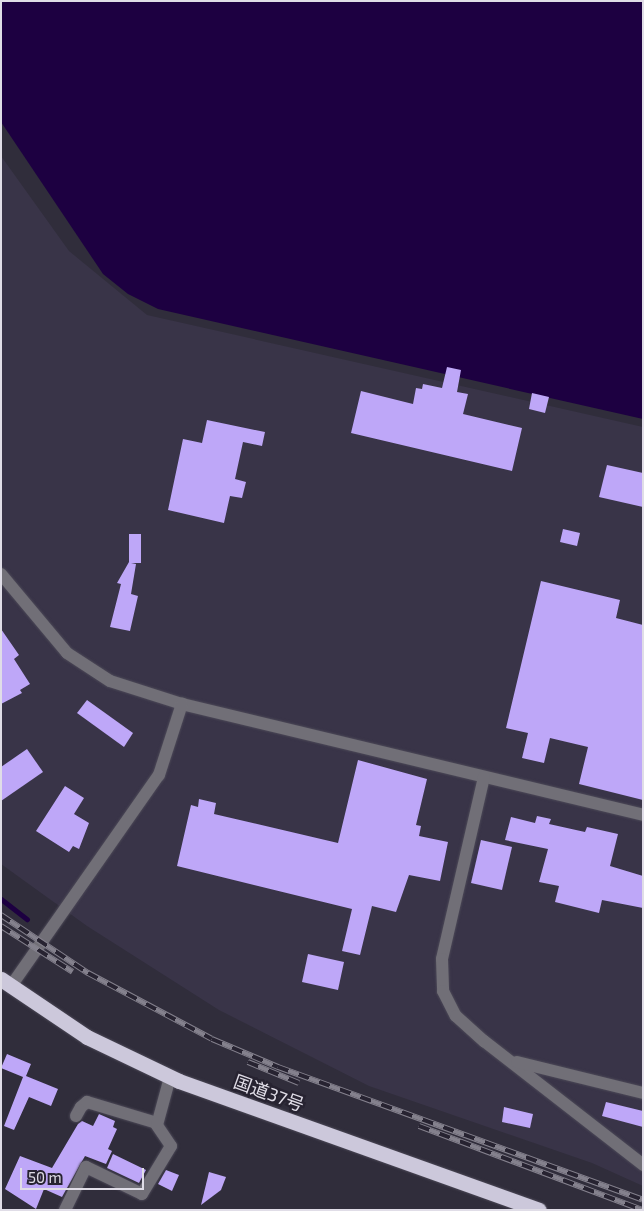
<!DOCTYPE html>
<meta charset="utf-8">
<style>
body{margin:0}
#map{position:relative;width:644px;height:1211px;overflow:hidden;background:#302d3b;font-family:"Exo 2","Noto Sans JP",sans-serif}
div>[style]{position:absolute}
.built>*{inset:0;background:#393448}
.water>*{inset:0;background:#1d0041}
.stream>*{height:5px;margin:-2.5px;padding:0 2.5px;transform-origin:2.5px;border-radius:2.5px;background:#1d0041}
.building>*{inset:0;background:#bea7f8}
.roads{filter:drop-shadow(0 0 1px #4c4957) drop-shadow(0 0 1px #4c4957)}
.minor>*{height:12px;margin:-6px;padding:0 6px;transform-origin:6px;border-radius:6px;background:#716f77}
.highway>*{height:15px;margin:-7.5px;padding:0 7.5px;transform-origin:7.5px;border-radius:7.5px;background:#ccc8db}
.rail>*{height:5.5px;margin-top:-2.75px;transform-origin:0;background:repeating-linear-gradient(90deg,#272331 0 11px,#84818d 0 22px);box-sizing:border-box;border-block:1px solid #84818d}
span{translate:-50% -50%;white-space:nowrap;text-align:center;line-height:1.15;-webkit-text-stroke:5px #272331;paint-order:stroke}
.street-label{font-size:18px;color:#e0dde7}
.frame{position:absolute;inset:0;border:2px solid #e0dde7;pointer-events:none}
.scale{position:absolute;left:20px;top:1168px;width:124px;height:22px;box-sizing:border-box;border:2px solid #e0dde7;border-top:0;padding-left:6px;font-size:15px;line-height:18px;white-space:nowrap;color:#e0dde7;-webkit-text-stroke:4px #272331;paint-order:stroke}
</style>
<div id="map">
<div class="built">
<div style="clip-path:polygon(1px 156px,69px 251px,147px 315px,643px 427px,643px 1186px,592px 1163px,369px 1086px,219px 1010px,87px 926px,1px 864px)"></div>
</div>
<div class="water">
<div style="clip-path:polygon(1px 1px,643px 1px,643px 419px,158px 309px,128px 294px,103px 274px,1px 122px)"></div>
</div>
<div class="stream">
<div style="left:1px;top:899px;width:33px;rotate:38deg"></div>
</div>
<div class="building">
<div style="clip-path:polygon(447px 367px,461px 370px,457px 392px,468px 394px,463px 414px,522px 428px,512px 471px,351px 433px,361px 391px,413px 404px,416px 388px,422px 389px,423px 384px,442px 388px)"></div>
<div style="clip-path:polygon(532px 393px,549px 397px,545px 413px,529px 409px)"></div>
<div style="clip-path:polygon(207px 420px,265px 432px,262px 446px,243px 442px,235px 479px,246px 482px,242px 498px,230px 496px,224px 523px,168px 510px,183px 439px,202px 443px)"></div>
<div style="clip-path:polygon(607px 465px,643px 473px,643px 507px,599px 497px)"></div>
<div style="clip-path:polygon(563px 529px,580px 533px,577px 546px,560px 542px)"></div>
<div style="clip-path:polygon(129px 534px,141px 534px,141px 563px,131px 563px,136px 564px,131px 594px,138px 596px,130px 631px,110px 627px,121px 584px,117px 583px,129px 562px)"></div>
<div style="clip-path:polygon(541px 581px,620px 600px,616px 618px,643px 625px,643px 800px,579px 784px,588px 747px,550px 738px,544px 763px,522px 758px,528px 733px,506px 728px)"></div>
<div style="clip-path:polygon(1px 629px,19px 655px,14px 659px,30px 684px,20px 690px,22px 693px,1px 704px)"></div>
<div style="clip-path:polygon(87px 700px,133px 733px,124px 747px,77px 713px)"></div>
<div style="clip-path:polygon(27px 749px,43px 772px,1px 801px,1px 767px)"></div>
<div style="clip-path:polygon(358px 760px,427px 779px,416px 825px,421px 826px,419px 836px,448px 842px,440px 881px,409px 875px,396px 912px,372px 906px,360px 955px,342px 951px,352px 909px,177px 866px,191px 805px,198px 807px,199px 799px,216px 803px,214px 814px,338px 843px)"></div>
<div style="clip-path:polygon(65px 786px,84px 798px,74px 814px,89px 823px,79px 849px,73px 846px,69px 852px,36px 831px)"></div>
<div style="clip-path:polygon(537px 816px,551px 819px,549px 824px,585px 832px,587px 827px,618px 834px,610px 866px,643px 876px,643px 908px,602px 900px,599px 913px,555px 902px,559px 886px,539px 882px,548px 849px,505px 840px,511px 817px,535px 823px)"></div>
<div style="clip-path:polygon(481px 840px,512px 847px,502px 890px,471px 883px)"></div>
<div style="clip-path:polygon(308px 954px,344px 962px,338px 990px,302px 982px)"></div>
<div style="clip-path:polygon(7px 1054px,31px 1064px,26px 1076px,58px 1089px,51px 1106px,29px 1097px,14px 1130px,4px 1126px,23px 1077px,1px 1068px)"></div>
<div style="clip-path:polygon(606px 1102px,643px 1111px,643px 1127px,602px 1116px)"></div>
<div style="clip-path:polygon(504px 1107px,533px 1114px,530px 1128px,502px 1122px)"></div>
<div style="clip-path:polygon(99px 1114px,115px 1121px,113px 1127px,117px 1129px,108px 1149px,112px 1151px,106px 1164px,85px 1156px,62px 1197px,44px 1189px,36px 1209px,5px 1189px,20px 1156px,52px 1168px,78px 1124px,82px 1121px,93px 1126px)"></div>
<div style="clip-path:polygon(113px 1154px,146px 1170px,139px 1183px,107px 1168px)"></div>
<div style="clip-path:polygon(166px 1170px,179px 1175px,172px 1191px,158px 1184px)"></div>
<div style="clip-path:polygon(209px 1172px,226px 1177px,221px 1190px,201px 1205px)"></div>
</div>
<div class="roads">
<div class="minor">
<div style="left:1px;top:574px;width:103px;rotate:50.1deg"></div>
<div style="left:67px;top:653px;width:51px;rotate:33.1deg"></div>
<div style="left:110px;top:681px;width:76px;rotate:17.7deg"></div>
<div style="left:182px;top:704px;width:474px;rotate:13.5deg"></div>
<div style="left:484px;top:777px;width:187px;rotate:103deg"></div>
<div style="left:442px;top:959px;width:32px;rotate:88deg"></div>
<div style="left:443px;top:991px;width:28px;rotate:63deg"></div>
<div style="left:456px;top:1016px;width:38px;rotate:42deg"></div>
<div style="left:484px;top:1041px;width:202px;rotate:37.9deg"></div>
<div style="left:11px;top:986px;width:258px;rotate:-55deg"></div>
<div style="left:159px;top:775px;width:75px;rotate:-72.1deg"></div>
<div style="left:517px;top:1062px;width:130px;rotate:13.8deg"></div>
<div style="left:76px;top:1116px;width:10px;rotate:-61deg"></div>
<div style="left:81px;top:1107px;width:8px;rotate:-40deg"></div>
<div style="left:87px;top:1102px;width:73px;rotate:16.7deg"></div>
<div style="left:65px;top:1210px;width:48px;rotate:-64deg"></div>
<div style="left:86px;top:1167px;width:62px;rotate:25.7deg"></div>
<div style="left:142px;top:1194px;width:56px;rotate:-58.9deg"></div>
<div style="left:171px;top:1146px;width:25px;rotate:-124deg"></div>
<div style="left:157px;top:1125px;width:50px;rotate:-74.8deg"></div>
</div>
<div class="highway">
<div style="left:1px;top:979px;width:104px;rotate:34deg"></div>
<div style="left:87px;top:1037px;width:102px;rotate:25.6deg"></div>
<div style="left:179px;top:1081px;width:382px;rotate:19.7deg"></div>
</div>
</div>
<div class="rail">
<div style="left:1px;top:915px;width:105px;rotate:33.7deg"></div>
<div style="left:88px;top:973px;width:140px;rotate:28deg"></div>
<div style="left:212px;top:1039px;width:72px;rotate:23deg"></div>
<div style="left:278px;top:1067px;width:388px;rotate:20deg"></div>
<div style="left:1px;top:926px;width:85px;rotate:32.6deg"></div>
<div style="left:248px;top:1062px;width:55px;rotate:22.4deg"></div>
<div style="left:419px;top:1126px;width:238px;rotate:20.6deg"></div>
</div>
<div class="street-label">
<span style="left:269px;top:1093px;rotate:20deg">国道37号</span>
</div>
<div class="frame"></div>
<div class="scale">50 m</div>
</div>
